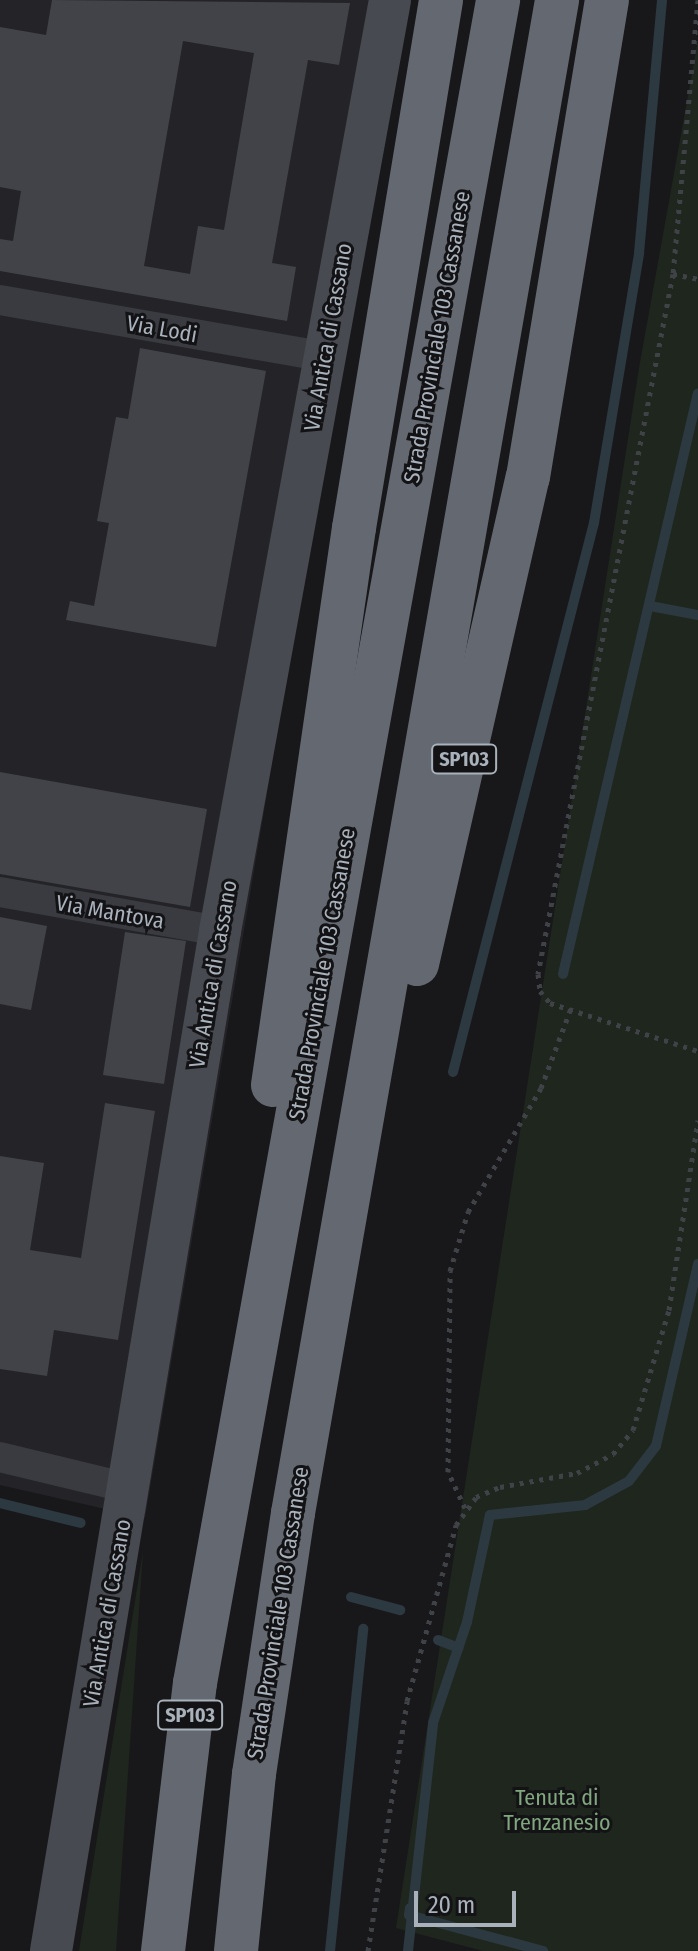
<!DOCTYPE html>
<style>
body{margin:0}
#map{position:relative;width:698px;height:1951px;overflow:hidden;background:#18181b;font-family:"Fira Sans Condensed",sans-serif}
div>[style]{position:absolute}
.built>*{inset:0;background:#242428}
.green>*{inset:0;background:#1e261e}
.stream>*{height:10px;margin:-5px;padding:0 5px;transform-origin:5px;border-radius:5px;background:#2d3940}
.building>*{inset:0;background:#424348}
.path>*{height:5px;margin-top:-2.5px;transform-origin:0;background:repeating-linear-gradient(90deg,#3f4247 0 4px,transparent 0 10px)}
.street>*{height:30px;margin:-15px;padding:0 15px;transform-origin:15px;border-radius:15px;background:#393b40}
.secondary>*{height:42px;margin:-21px;padding:0 21px;transform-origin:21px;border-radius:21px;background:#474a50}
.highway>*{height:44px;margin:-22px;padding:0 22px;transform-origin:22px;border-radius:22px;background:#646971}
span{translate:-50% -50%;white-space:nowrap;text-align:center;line-height:1.15;-webkit-text-stroke:6px #131316;paint-order:stroke}
.shield-label span{padding:2px 6px;background:#131316;border:2px solid;border-radius:6px;-webkit-text-stroke-width:0}
.shield-label{font-size:20px;color:#a9b1bb;font-weight:700}
.street-label{font-size:22px;color:#a9b1bb}
.park-label{font-size:22px;color:#81a77f}
.scale{position:absolute;left:414px;top:1891px;width:102px;height:36px;box-sizing:border-box;border:4px solid #a9b1bb;border-top:0;padding-left:10px;font-size:24px;line-height:28px;white-space:nowrap;color:#a9b1bb;-webkit-text-stroke:6px #131316;paint-order:stroke}
</style>
<div id="map">
<div class="built">
<div style="clip-path:polygon(0 0,410px 0,293px 639px,145px 1518px,0 1485px)"></div>
</div>
<div class="green">
<div style="clip-path:polygon(698px 40px,698px 1951px,483px 1951px,396px 1928px,639px 368px)"></div>
<div style="clip-path:polygon(143px 1551px,116px 1951px,79px 1951px)"></div>
</div>
<div class="stream">
<div style="left:650px;top:606px;width:49px;rotate:10.6deg"></div>
<div style="left:563px;top:974px;width:596px;rotate:-76.92deg"></div>
<div style="left:453px;top:1072px;width:567px;rotate:-75.6deg"></div>
<div style="left:594px;top:523px;width:274px;rotate:-80.5deg"></div>
<div style="left:639px;top:253px;width:254px;rotate:-84.8deg"></div>
<div style="left:0;top:1503px;width:83px;rotate:13.9deg"></div>
<div style="left:351px;top:1597px;width:51px;rotate:14.9deg"></div>
<div style="left:438px;top:1640px;width:22px;rotate:21deg"></div>
<div style="left:410px;top:1908px;width:7px;rotate:98deg"></div>
<div style="left:409px;top:1915px;width:139px;rotate:15deg"></div>
<div style="left:330px;top:1951px;width:324px;rotate:-84.1deg"></div>
<div style="left:408px;top:1951px;width:229px;rotate:-83.7deg"></div>
<div style="left:433px;top:1723px;width:107px;rotate:-71.4deg"></div>
<div style="left:467px;top:1622px;width:109px;rotate:-77.9deg"></div>
<div style="left:490px;top:1515px;width:96px;rotate:-6deg"></div>
<div style="left:585px;top:1505px;width:50px;rotate:-28.6deg"></div>
<div style="left:629px;top:1481px;width:44px;rotate:-52.4deg"></div>
<div style="left:656px;top:1446px;width:187px;rotate:-77deg"></div>
</div>
<div class="building">
<div style="clip-path:polygon(evenodd,52px 0,350px 3px,339px 65px,308px 60px,272px 263px,296px 267px,287px 321px,0 271px,0 239px,13px 241px,21px 191px,0 187px,0 27px,46px 35px,52px 0,183px 41px,254px 53px,224px 230px,198px 226px,190px 274px,144px 266px,183px 41px)"></div>
<div style="clip-path:polygon(140px 348px,266px 371px,216px 647px,66px 620px,70px 601px,94px 606px,109px 523px,97px 521px,116px 417px,128px 419px)"></div>
<div style="clip-path:polygon(0 772px,207px 809px,190px 907px,0 874px)"></div>
<div style="clip-path:polygon(0 917px,47px 926px,31px 1010px,0 1004px)"></div>
<div style="clip-path:polygon(125px 932px,186px 941px,164px 1084px,103px 1075px)"></div>
<div style="clip-path:polygon(105px 1103px,155px 1111px,118px 1340px,54px 1330px,47px 1376px,0 1369px,0 1156px,44px 1163px,30px 1250px,81px 1258px)"></div>
</div>
<div class="path">
<div style="left:698px;top:0;width:275px;rotate:95.2deg"></div>
<div style="left:673px;top:274px;width:713px;rotate:100.92deg"></div>
<div style="left:538px;top:974px;width:17px;rotate:83deg"></div>
<div style="left:540px;top:991px;width:16px;rotate:50deg"></div>
<div style="left:550px;top:1003px;width:156px;rotate:18deg"></div>
<div style="left:673px;top:274px;width:25px;rotate:11deg"></div>
<div style="left:465px;top:1508px;width:40px;rotate:-115deg"></div>
<div style="left:448px;top:1472px;width:201px;rotate:-89.4deg"></div>
<div style="left:450px;top:1271px;width:62px;rotate:-73deg"></div>
<div style="left:468px;top:1212px;width:144px;rotate:-59.5deg"></div>
<div style="left:541px;top:1088px;width:85px;rotate:-69.4deg"></div>
<div style="left:368px;top:1951px;width:253px;rotate:-81.1deg"></div>
<div style="left:407px;top:1701px;width:183px;rotate:-74.4deg"></div>
<div style="left:456px;top:1525px;width:34px;rotate:-54deg"></div>
<div style="left:476px;top:1497px;width:26px;rotate:-23deg"></div>
<div style="left:500px;top:1487px;width:78px;rotate:-10.3deg"></div>
<div style="left:577px;top:1473px;width:41px;rotate:-27.8deg"></div>
<div style="left:613px;top:1454px;width:31px;rotate:-50deg"></div>
<div style="left:633px;top:1430px;width:125px;rotate:-73.3deg"></div>
<div style="left:669px;top:1310px;width:192px;rotate:-81.3deg"></div>
</div>
<div class="street">
<div style="left:0;top:300px;width:330px;rotate:9.9deg"></div>
<div style="left:0;top:892px;width:223px;rotate:10.1deg"></div>
<div style="left:0;top:1457px;width:132px;rotate:13.6deg"></div>
</div>
<div class="secondary">
<div style="left:51px;top:1951px;width:1034px;rotate:-80.59deg"></div>
<div style="left:220px;top:931px;width:946px;rotate:-79.65deg"></div>
</div>
<div class="highway">
<div style="left:417px;top:964px;width:499px;rotate:-77.2deg"></div>
<div style="left:528px;top:477px;width:483px;rotate:-80.6deg"></div>
<div style="left:273px;top:1085px;width:563px;rotate:-81.73deg"></div>
<div style="left:354px;top:528px;width:535px;rotate:-80.64deg"></div>
<div style="left:163px;top:1951px;width:270px;rotate:-83.2deg"></div>
<div style="left:195px;top:1683px;width:1710px;rotate:-79.79deg"></div>
<div style="left:236px;top:1951px;width:178px;rotate:-84.2deg"></div>
<div style="left:254px;top:1774px;width:264px;rotate:-81.5deg"></div>
<div style="left:293px;top:1513px;width:1536px;rotate:-80.1deg"></div>
</div>
<div class="shield-label">
<span style="left:464px;top:759px">SP103</span>
<span style="left:190px;top:1715px">SP103</span>
</div>
<div class="street-label">
<span style="left:162px;top:329px;rotate:10deg">Via Lodi</span>
<span style="left:328px;top:337px;rotate:-80deg">Via Antica di Cassano</span>
<span style="left:437px;top:337px;rotate:-80deg">Strada Provinciale 103 Cassanese</span>
<span style="left:110px;top:912px;rotate:10deg">Via Mantova</span>
<span style="left:213px;top:974px;rotate:-80deg">Via Antica di Cassano</span>
<span style="left:322px;top:974px;rotate:-80deg">Strada Provinciale 103 Cassanese</span>
<span style="left:107px;top:1613px;rotate:-80deg">Via Antica di Cassano</span>
<span style="left:278px;top:1613px;rotate:-81deg">Strada Provinciale 103 Cassanese</span>
</div>
<div class="park-label">
<span style="left:557px;top:1810px">Tenuta di<br>Trenzanesio</span>
</div>
<div class="scale">20 m</div>
</div>
